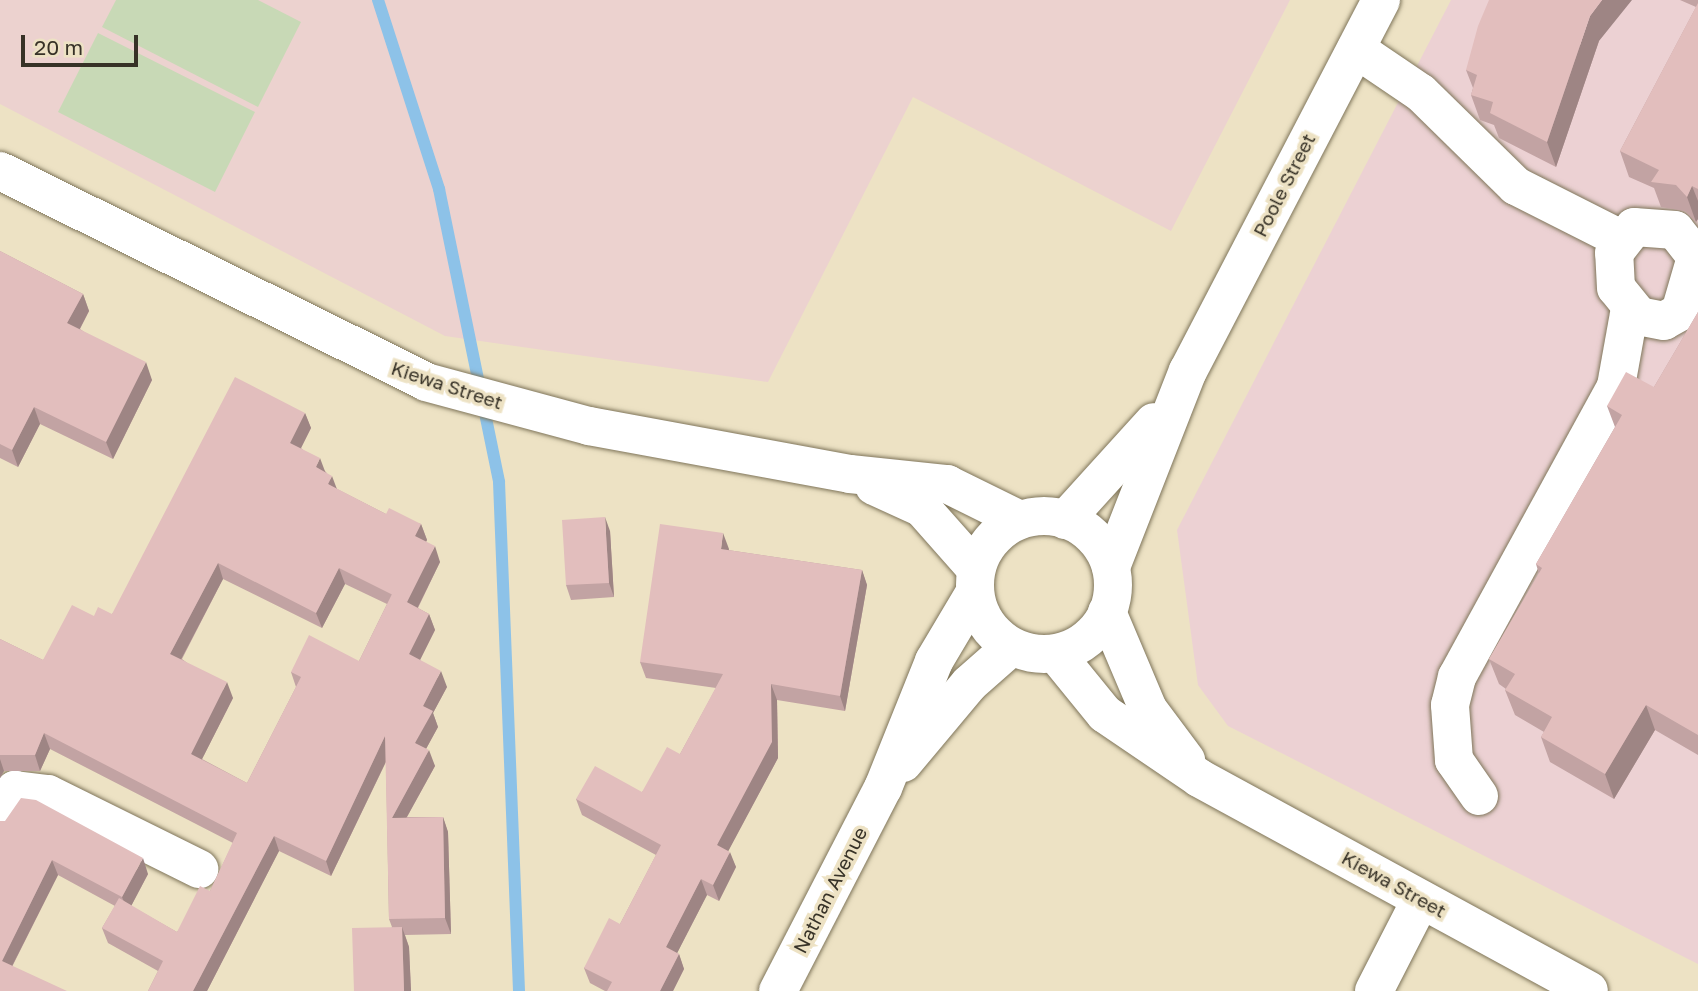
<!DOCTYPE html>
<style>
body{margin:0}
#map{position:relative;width:1698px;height:991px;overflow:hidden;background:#ede2c4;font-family:"Golos Text",sans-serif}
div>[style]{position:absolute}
.education>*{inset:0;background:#ecd2cf}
.medical>*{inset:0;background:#ecd1d3}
.green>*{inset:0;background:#c8d9b6}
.stream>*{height:12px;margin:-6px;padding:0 6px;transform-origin:6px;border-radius:6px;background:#8dc2e8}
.roads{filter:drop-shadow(0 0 2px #7f755a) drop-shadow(0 0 2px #7f755a)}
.minor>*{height:38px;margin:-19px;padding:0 19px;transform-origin:19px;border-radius:19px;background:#fff}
.minor>.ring{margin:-19px;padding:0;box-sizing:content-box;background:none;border:38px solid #fff;border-radius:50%}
.wall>*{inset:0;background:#c2a3a3}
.shaded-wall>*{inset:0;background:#9e8584}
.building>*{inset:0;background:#e2bebd}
span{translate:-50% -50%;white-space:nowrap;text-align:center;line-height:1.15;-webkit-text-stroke:7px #ede2c4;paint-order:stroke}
.street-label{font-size:19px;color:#373227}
.scale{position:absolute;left:21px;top:35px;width:117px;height:32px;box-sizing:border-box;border:4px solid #373227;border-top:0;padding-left:9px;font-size:21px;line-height:24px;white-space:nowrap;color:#373227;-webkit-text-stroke:5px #ede2c4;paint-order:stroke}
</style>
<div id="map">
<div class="education">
<div style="clip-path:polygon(0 0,1290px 0,1171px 231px,913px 97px,768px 382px,445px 336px,0 104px)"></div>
</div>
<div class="medical">
<div style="clip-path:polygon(1451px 0,1698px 0,1698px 964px,1228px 726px,1198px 685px,1177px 530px)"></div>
</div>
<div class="green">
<div style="clip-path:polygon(116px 0,258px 0,301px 22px,258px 107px,102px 27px)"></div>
<div style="clip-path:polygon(98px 33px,255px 112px,215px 192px,58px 112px)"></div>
</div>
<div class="stream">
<div style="left:378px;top:0;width:199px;rotate:72.1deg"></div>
<div style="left:439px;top:189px;width:299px;rotate:78.4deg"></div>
<div style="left:499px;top:482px;width:509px;rotate:87.75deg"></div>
</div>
<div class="roads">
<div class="minor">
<div style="left:1356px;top:49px;width:78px;rotate:34.1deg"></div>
<div style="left:1421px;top:93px;width:133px;rotate:44.4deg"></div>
<div style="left:1516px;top:186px;width:118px;rotate:26.8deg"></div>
<div style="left:0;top:171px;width:475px;rotate:26.3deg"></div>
<div style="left:426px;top:382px;width:169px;rotate:15.1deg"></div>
<div style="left:589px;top:426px;width:265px;rotate:10.4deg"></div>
<div style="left:850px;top:474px;width:98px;rotate:5.9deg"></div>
<div style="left:947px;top:484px;width:81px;rotate:26.3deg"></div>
<div style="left:1634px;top:227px;width:41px;rotate:4.2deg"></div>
<div style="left:1675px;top:230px;width:34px;rotate:52deg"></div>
<div style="left:1696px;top:257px;width:57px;rotate:106.2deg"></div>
<div style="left:1680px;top:312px;width:18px;rotate:151deg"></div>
<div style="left:1664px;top:321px;width:25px;rotate:-169deg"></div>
<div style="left:1639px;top:316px;width:36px;rotate:-129deg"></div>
<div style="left:1616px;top:288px;width:35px;rotate:-93deg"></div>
<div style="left:1614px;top:253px;width:33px;rotate:-52deg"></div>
<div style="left:874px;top:486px;width:53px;rotate:24.6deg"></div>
<div style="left:922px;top:508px;width:81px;rotate:48.5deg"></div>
<div class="ring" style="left:975px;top:516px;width:100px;height:100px"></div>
<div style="left:1065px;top:520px;width:132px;rotate:-47.8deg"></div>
<div style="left:1111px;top:567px;width:211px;rotate:-68.6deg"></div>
<div style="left:1188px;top:371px;width:418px;rotate:-62.5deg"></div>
<div style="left:1107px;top:612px;width:105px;rotate:67.1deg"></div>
<div style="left:1148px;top:709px;width:64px;rotate:53.3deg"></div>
<div style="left:1056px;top:654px;width:77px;rotate:50.8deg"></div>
<div style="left:1105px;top:714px;width:114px;rotate:34.2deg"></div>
<div style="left:1199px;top:778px;width:444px;rotate:28.6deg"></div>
<div style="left:903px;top:763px;width:103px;rotate:-50.1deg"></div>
<div style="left:969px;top:684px;width:56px;rotate:-41.4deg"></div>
<div style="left:1479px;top:796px;width:44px;rotate:-124.8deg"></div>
<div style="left:1454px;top:760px;width:55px;rotate:-94.2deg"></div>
<div style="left:1450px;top:705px;width:29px;rotate:-76deg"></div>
<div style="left:1457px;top:677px;width:332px;rotate:-61.3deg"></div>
<div style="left:1616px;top:386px;width:79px;rotate:-79.8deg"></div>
<div style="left:0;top:818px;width:32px;rotate:-62deg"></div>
<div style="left:15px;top:790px;width:33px;rotate:7deg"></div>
<div style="left:48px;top:794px;width:169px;rotate:26.4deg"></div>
<div style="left:778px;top:991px;width:229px;rotate:-62.7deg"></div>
<div style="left:883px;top:788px;width:137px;rotate:-68.1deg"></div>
<div style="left:934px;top:661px;width:80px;rotate:-59.3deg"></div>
<div style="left:1374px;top:991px;width:103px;rotate:-62.9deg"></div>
</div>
</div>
<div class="wall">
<div style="clip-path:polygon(1680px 0,1698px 0,1698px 219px,1696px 222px,1685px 211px,1661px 207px,1654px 188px,1629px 177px,1620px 151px,1696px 7px)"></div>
<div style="clip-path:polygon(1599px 41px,1556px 167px,1499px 138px,1494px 125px,1480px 120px,1471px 95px,1473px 88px,1466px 70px)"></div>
<div style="clip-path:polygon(0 251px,83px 294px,89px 311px,80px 329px,152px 380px,113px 459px,40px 424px,18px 467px,0 458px)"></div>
<div style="clip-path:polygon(1698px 312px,1698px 755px,1655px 730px,1614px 799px,1550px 762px,1541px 737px,1544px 732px,1515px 715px,1505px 690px,1506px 689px,1499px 684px,1489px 659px,1539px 574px,1536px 564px,1615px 427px,1607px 406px,1654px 387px)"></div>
<div style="clip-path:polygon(evenodd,305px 413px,311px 428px,301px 448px,326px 472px,337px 489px,386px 514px,421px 524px,427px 540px,426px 542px,440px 562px,418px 608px,429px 614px,435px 630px,420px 660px,447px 687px,433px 713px,438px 727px,426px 749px,435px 766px,407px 817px,443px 817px,448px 832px,451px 934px,405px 935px,409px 947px,411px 991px,354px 991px,392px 927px,389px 919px,386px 762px,331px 876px,279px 851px,207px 991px,148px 991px,158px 971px,108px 943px,102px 928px,115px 906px,58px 875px,0 991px,0 821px,148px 874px,131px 906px,177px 932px,210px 891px,233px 843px,50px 749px,40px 771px,4px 771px,0 778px,0 639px,43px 660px,94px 616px,112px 614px,305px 413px,223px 579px,322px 628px,345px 584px,387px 604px,359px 661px,291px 672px,296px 687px,247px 783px,202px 759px,233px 698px,182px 659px,223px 579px)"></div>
<div style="clip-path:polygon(610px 531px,614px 597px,571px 600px,566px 585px)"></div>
<div style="clip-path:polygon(729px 549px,728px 550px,862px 570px,867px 585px,845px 711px,777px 700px,778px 758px,728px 851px,736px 867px,719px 901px,707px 895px,677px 953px,679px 954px,684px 969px,673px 991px,605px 991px,590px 983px,584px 968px,620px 924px,656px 855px,582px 815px,576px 799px,642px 792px,680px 754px,716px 688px,646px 678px,640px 662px)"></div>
</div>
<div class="shaded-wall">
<div style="clip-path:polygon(1602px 0,1632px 0,1599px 41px,1556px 167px,1547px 142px,1590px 16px)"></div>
<div style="clip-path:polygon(1692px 186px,1698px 201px,1698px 219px,1696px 222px,1687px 197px)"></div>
<div style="clip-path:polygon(83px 294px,89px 311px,74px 340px,67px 323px)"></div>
<div style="clip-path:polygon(146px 362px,152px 380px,113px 459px,106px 442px)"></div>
<div style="clip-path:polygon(34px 407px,40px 424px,18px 467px,12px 450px)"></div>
<div style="clip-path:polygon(305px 413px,311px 428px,296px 458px,290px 443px)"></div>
<div style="clip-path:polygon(320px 458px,326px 474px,316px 467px)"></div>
<div style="clip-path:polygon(332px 476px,338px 492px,328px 484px)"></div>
<div style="clip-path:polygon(605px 517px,610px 531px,614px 597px,609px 583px)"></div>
<div style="clip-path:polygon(421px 524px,427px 540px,420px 552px,415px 536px)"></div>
<div style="clip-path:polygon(723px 533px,729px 549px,726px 565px,721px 549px)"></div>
<div style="clip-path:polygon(435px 546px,440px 562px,413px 617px,407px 602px)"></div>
<div style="clip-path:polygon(218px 563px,223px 579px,176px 669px,170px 654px)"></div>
<div style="clip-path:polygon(339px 568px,345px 584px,322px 628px,316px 613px)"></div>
<div style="clip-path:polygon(862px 570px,867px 585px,845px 711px,840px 696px)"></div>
<div style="clip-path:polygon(429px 614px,435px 630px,415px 670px,409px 654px)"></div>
<div style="clip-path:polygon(441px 671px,447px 687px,433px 713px,438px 727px,421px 758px,415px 743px,423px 706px)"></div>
<div style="clip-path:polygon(227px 682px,233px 698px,197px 769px,191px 754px)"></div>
<div style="clip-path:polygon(771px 684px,777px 700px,778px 758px,723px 861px,717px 845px)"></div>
<div style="clip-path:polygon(1646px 705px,1655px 730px,1614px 799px,1605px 774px)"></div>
<div style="clip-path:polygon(44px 733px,50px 749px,40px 771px,35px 755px)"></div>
<div style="clip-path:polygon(385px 736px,391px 751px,331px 876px,326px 861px)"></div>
<div style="clip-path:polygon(429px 750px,435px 766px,398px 833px,392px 818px)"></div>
<div style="clip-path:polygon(0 759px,4px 771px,0 778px)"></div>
<div style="clip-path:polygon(443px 817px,448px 832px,451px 934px,445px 918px)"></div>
<div style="clip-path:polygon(274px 836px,279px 851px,207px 991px,193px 991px)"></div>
<div style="clip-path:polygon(730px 852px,736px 867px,719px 901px,713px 885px)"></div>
<div style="clip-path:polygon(143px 858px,148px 874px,128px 912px,122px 897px)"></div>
<div style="clip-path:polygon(52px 860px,58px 875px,7px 976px,2px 961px)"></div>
<div style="clip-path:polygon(701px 879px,707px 895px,672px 963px,666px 947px)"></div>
<div style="clip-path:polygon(402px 927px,409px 947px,411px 991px,404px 991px)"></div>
<div style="clip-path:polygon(679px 954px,684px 969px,673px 991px,660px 991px)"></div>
</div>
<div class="building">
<div style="clip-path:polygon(1489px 0,1602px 0,1590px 16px,1547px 142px,1490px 113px,1493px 102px,1471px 95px,1477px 75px,1466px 70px,1478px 26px)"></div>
<div style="clip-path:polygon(1698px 3px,1698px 189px,1692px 186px,1687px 197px,1676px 185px,1651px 182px,1659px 170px,1620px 151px)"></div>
<div style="clip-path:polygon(0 251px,83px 294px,67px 323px,146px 362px,106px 442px,34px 407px,12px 450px,0 444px)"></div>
<div style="clip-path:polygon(1698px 312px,1698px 735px,1646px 705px,1605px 774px,1541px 737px,1552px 717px,1505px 690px,1515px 674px,1489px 659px,1542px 568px,1536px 564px,1622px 415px,1607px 406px,1626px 372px,1654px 387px)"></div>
<div style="clip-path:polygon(235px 377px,305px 413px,290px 443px,320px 458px,316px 467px,332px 476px,328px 484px,386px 514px,389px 508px,421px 524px,415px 536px,435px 546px,407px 602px,339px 568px,316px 613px,218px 563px,170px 654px,227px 682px,191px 754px,247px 783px,301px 677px,291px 672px,309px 635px,359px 661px,392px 594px,429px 614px,409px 654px,441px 671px,423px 706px,433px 711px,415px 743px,429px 750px,392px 818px,443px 817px,445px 918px,389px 919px,385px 736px,326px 861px,274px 836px,193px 991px,148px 991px,163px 961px,102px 928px,119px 898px,177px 932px,200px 886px,210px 891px,237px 833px,44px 733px,35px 755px,0 755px,0 639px,43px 660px,72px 605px,94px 616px,98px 607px,112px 614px)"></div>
<div style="clip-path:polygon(605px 517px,609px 583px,566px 585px,562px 520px)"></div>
<div style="clip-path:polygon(660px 524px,723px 533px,721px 549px,862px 570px,840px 696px,771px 684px,772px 742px,717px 845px,730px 852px,713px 885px,701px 879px,666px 947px,679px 954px,660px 991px,607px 991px,612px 982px,584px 968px,609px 918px,620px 924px,661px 845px,576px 799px,595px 766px,642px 792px,667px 747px,680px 754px,723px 674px,640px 662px)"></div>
<div style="clip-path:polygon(21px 798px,36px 800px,143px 858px,122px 897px,52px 860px,2px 961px,67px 991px,0 991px,0 821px,5px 821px)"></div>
<div style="clip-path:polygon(402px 927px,404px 991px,354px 991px,352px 928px)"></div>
</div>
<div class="street-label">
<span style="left:1284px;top:185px;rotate:-63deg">Poole Street</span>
<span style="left:447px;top:385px;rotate:18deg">Kiewa Street</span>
<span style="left:1394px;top:884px;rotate:29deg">Kiewa Street</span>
<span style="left:830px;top:890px;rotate:-63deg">Nathan Avenue</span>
</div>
<div class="scale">20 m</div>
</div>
